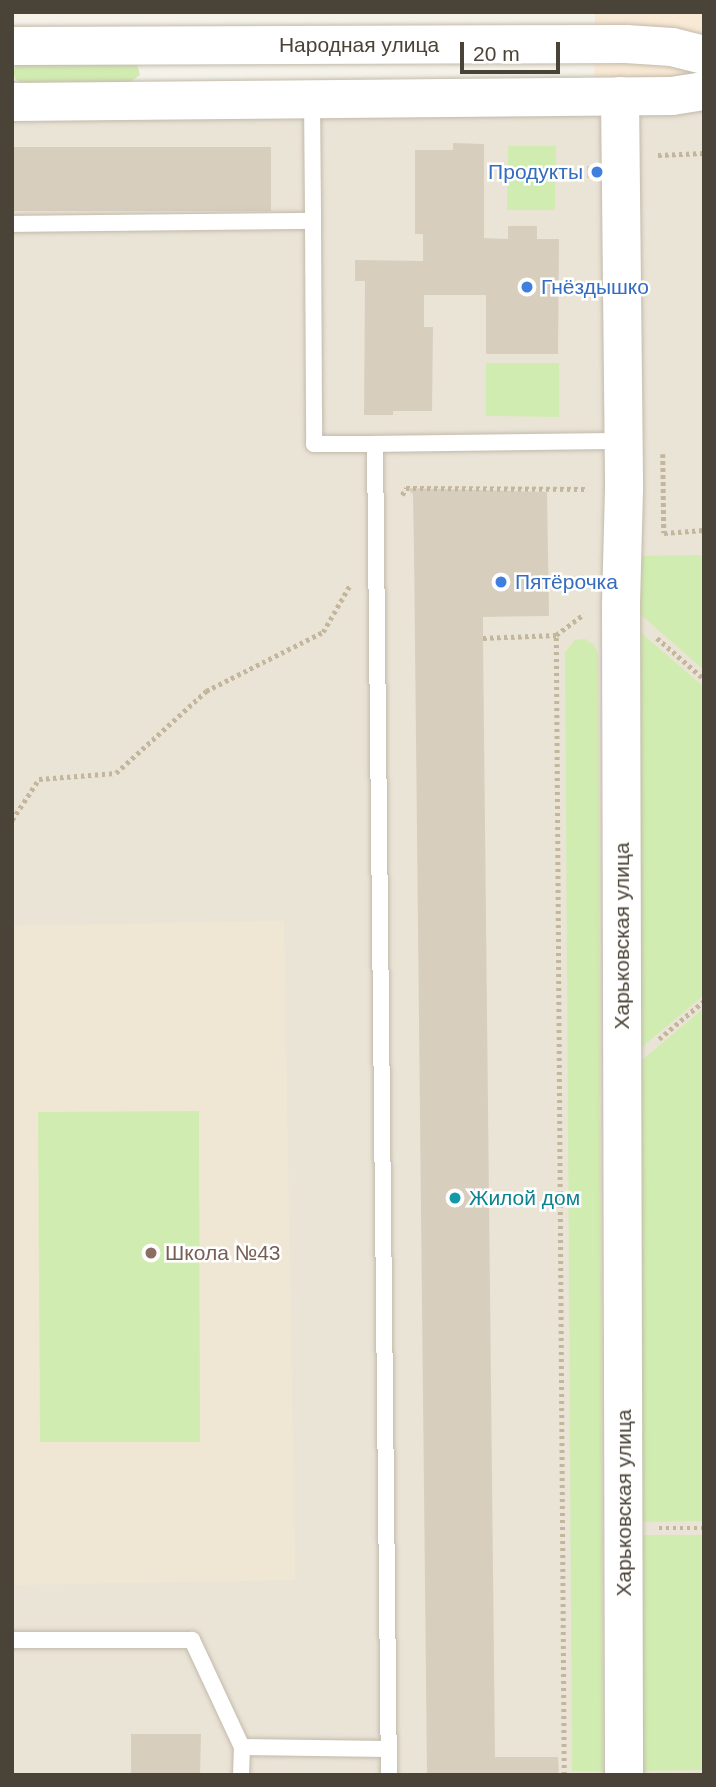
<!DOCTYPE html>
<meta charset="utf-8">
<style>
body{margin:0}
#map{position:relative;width:716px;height:1787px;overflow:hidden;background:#f5f2ea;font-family:Arial,sans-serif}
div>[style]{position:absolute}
.residential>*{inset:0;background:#eae4d7}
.commercial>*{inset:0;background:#f8e9d4}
.education>*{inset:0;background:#efe7d3}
.green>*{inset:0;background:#d1ecb0}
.building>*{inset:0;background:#d8cebe}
.path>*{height:4.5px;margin-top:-2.25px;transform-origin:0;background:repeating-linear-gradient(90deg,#c4b69c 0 3.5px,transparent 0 7px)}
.roads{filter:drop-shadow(0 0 2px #c2baab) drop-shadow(0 0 2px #c2baab)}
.service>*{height:16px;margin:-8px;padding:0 8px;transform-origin:8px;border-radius:8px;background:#fff}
.tertiary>*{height:38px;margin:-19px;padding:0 19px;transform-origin:19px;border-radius:19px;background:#fff}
.dots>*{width:19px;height:19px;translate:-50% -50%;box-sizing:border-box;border:4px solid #fff;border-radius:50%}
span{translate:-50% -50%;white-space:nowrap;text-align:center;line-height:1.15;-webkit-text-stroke:5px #fff;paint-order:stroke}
.street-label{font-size:21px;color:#4a4337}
.shop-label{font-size:21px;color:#366cbe}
.right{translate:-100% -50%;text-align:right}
.left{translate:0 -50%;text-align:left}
.culture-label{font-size:21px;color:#0d838f}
.education-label{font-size:21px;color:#785e54}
.frame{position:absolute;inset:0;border:14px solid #4a4337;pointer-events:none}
.scale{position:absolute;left:460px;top:42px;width:100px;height:32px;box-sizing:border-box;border:4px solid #4a4337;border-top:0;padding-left:9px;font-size:21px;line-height:24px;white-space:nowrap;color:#4a4337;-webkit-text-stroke:5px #fff;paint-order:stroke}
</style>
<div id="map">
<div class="residential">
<div style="clip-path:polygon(704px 91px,704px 1775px,12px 1775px,12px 93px)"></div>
</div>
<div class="commercial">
<div style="clip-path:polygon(595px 12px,704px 12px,704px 91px,594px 92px)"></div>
</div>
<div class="education">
<div style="clip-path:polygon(284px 921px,295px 1580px,12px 1585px,12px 926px)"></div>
</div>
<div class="green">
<div style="clip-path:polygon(137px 64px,140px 75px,130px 82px,24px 83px,16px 80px,13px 73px,16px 65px)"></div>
<div style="clip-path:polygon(508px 146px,556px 146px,555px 210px,507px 210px)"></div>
<div style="clip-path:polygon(486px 363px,559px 363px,559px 417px,486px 416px)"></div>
<div style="clip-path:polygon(704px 555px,704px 670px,633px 608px,632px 556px)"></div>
<div style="clip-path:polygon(632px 625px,704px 687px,704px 995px,635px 1053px)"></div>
<div style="clip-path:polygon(585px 639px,594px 645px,598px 654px,603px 1771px,572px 1771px,565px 652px,575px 640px)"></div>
<div style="clip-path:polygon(704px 1008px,704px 1521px,638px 1522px,636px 1065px)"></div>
<div style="clip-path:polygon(199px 1111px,200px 1442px,40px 1442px,38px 1112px)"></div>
<div style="clip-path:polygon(638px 1535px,704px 1535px,704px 1770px,638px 1771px)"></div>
</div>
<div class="building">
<div style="clip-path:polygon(453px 143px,484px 144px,484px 238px,508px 239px,508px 226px,537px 226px,537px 239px,559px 239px,558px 354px,486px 354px,486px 295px,424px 295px,424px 327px,433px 327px,432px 411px,393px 411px,393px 415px,364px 415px,365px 281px,355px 281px,355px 260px,423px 261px,423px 234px,415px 234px,415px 150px,453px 150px)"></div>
<div style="clip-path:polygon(12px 147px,271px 147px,271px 211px,12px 211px)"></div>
<div style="clip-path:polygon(587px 166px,607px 166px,607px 177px,587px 178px)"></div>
<div style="clip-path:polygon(406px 488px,547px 492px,549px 616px,483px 617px,483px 638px,495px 1757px,558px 1757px,559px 1775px,427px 1775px,414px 551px,413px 494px)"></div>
<div style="clip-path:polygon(131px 1734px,201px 1734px,200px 1775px,131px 1775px)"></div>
</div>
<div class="path">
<div style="left:658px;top:155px;width:46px;rotate:-2.5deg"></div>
<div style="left:663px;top:454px;width:79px;rotate:89.3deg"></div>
<div style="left:402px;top:495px;width:8px;rotate:-60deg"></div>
<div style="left:406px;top:488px;width:182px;rotate:0.3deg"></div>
<div style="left:664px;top:533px;width:40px;rotate:-4.3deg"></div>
<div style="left:483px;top:638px;width:73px;rotate:-2.4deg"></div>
<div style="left:657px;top:638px;width:62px;rotate:41.1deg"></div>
<div style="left:12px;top:820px;width:49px;rotate:-56.6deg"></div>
<div style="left:39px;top:779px;width:77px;rotate:-4.5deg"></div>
<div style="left:116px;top:773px;width:122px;rotate:-42.3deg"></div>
<div style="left:206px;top:691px;width:131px;rotate:-26.8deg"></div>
<div style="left:323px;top:632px;width:54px;rotate:-60.1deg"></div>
<div style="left:659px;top:1039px;width:59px;rotate:-40.2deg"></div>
<div style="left:659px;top:1528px;width:45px"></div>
<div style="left:564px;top:1775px;width:1140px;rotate:-90.4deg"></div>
<div style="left:556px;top:635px;width:35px;rotate:-37deg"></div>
</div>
<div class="roads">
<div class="service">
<div style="left:312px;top:98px;width:123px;rotate:89.5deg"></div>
<div style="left:12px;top:224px;width:301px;rotate:-0.6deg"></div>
<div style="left:313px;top:221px;width:223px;rotate:89.7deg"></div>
<div style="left:314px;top:444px;width:61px"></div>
<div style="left:375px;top:444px;width:1331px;rotate:89.4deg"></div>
<div style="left:375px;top:444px;width:249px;rotate:-0.7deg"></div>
<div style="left:12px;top:1640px;width:180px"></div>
<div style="left:192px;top:1640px;width:118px;rotate:65deg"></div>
<div style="left:242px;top:1747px;width:146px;rotate:0.8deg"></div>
<div style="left:241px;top:1775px;width:28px;rotate:-88deg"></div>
</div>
<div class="tertiary">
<div style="left:12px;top:46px;width:614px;rotate:-0.19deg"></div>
<div style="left:626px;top:44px;width:46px;rotate:3.7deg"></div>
<div style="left:672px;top:47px;width:33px;rotate:14deg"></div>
<div style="left:620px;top:96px;width:393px;rotate:89.4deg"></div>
<div style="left:624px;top:489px;width:118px;rotate:91.5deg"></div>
<div style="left:621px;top:607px;width:1168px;rotate:89.85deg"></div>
<div style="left:12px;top:102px;width:660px;rotate:-0.52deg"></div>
<div style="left:672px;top:96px;width:32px;rotate:-9deg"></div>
</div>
</div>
<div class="dots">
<div style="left:597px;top:172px;background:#3f7fe0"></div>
<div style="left:527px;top:287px;background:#3f7fe0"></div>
<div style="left:501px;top:582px;background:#3f7fe0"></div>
<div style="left:455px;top:1198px;background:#0f9aa8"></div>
<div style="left:151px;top:1253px;background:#8d6e63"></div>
</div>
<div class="street-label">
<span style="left:359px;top:45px">Народная улица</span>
<span style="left:622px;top:936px;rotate:-90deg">Харьковская улица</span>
<span style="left:624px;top:1503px;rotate:-90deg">Харьковская улица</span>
</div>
<div class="shop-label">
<span class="right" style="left:583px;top:172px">Продукты</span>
<span class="left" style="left:541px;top:287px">Гнёздышко</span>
<span class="left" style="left:515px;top:582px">Пятёрочка</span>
</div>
<div class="culture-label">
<span class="left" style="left:469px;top:1198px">Жилой дом</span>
</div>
<div class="education-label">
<span class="left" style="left:165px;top:1253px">Школа №43</span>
</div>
<div class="frame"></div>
<div class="scale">20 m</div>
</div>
